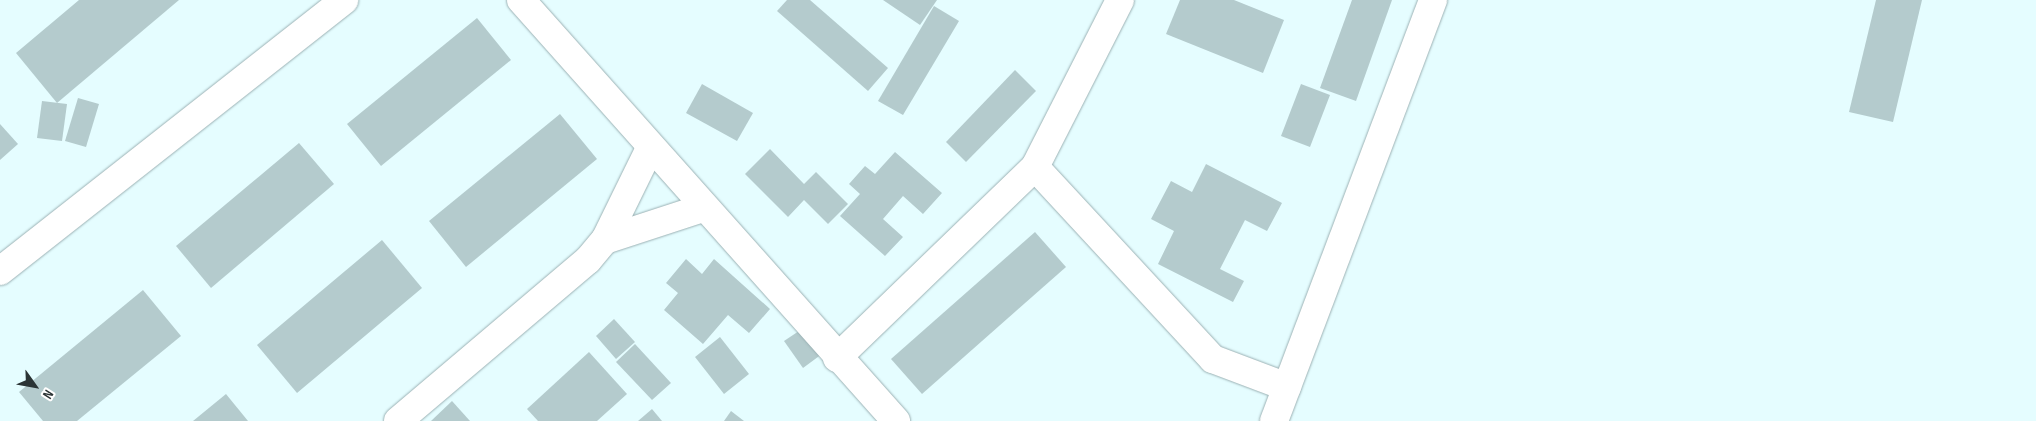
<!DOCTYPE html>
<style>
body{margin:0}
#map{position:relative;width:2036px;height:421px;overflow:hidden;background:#e5fdff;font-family:"Sofia Sans Condensed",sans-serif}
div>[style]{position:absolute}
.building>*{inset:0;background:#b4cbcd}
.roads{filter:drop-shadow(0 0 1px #9bb1b4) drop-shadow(0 0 1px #9bb1b4)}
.street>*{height:28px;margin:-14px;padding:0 14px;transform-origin:14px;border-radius:14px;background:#fff}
span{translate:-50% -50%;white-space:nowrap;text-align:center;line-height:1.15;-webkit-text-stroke:5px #fff;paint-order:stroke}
.north{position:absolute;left:10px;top:361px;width:50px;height:50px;-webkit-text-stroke:4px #fff;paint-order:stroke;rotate:122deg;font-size:14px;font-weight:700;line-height:20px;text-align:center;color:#2b3435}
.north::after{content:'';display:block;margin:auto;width:18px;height:22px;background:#2b3435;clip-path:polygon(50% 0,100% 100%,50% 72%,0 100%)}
</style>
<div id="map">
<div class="building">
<div style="clip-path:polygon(79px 0,179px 0,57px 103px,16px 53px)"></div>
<div style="clip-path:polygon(787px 0,810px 0,888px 68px,868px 91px,777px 11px)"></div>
<div style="clip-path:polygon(883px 0,937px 0,920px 25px)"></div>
<div style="clip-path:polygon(1180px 0,1234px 0,1284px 20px,1263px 73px,1166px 34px)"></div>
<div style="clip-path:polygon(1352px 0,1392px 0,1356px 101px,1320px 88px)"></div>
<div style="clip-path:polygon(1876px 0,1922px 0,1893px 122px,1849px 112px)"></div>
<div style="clip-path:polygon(934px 6px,959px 21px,903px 115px,878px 101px)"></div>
<div style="clip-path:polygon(477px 18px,511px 60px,381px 166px,347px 124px)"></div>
<div style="clip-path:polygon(1015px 70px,1036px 91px,966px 162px,946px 142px)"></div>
<div style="clip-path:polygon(702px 84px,753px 113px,737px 141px,686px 113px)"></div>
<div style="clip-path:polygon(1301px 84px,1330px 95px,1310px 147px,1281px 136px)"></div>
<div style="clip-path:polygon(78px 98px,99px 104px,86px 147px,65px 141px)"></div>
<div style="clip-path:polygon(42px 101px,67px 104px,62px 141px,37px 138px)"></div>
<div style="clip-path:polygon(560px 114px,597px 159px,466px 267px,429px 221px)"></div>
<div style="clip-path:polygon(0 124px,18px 144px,0 160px)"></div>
<div style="clip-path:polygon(299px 143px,334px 184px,211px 288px,176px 246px)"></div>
<div style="clip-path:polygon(770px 149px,804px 184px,816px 172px,848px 204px,828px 224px,804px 200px,788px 217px,745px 174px)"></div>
<div style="clip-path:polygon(895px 152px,942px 193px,923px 214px,903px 196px,883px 219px,903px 237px,885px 256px,840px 216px,860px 194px,849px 184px,865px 166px,875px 174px)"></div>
<div style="clip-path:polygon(1206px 164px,1282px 203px,1267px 231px,1245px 220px,1220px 269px,1244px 281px,1233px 302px,1158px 264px,1174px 231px,1151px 219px,1171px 181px,1192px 192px)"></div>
<div style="clip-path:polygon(1035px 232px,1066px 267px,922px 394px,891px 359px)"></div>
<div style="clip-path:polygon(382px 240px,422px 288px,297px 393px,257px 345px)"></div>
<div style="clip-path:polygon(686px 259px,702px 274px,714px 259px,770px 309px,749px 333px,728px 315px,703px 344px,664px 310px,678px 293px,666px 283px)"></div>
<div style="clip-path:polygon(143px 290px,181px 336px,77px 421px,43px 421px,19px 392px)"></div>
<div style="clip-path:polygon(614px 319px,635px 342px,616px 359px,596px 336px)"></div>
<div style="clip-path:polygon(808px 325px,826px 351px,803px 368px,784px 341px)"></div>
<div style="clip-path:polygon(720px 337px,749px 374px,724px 394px,695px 357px)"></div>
<div style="clip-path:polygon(635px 344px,671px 383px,652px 400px,616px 362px)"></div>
<div style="clip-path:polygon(589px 352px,627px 394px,597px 421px,538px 421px,527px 409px)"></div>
<div style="clip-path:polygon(226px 394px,248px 421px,193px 421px)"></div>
<div style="clip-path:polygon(452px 401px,470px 421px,431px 421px)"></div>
<div style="clip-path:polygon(652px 409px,662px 421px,638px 421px)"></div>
<div style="clip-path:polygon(731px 411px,744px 421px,724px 421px)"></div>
</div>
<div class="roads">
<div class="street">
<div style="left:521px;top:0;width:564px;rotate:48.31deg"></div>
<div style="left:1035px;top:167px;width:262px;rotate:47.2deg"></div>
<div style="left:1213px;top:359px;width:79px;rotate:20.7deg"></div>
<div style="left:605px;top:240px;width:103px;rotate:-18.1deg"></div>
<div style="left:0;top:271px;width:438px;rotate:-38.2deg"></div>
<div style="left:837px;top:358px;width:275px;rotate:-44deg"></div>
<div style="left:1035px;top:167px;width:187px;rotate:-63deg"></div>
<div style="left:398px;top:421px;width:249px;rotate:-40.3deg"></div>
<div style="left:588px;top:260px;width:26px;rotate:-50deg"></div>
<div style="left:605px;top:240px;width:102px;rotate:-63.9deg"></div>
<div style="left:1274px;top:421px;width:450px;rotate:-69.3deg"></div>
</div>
</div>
<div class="north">N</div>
</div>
